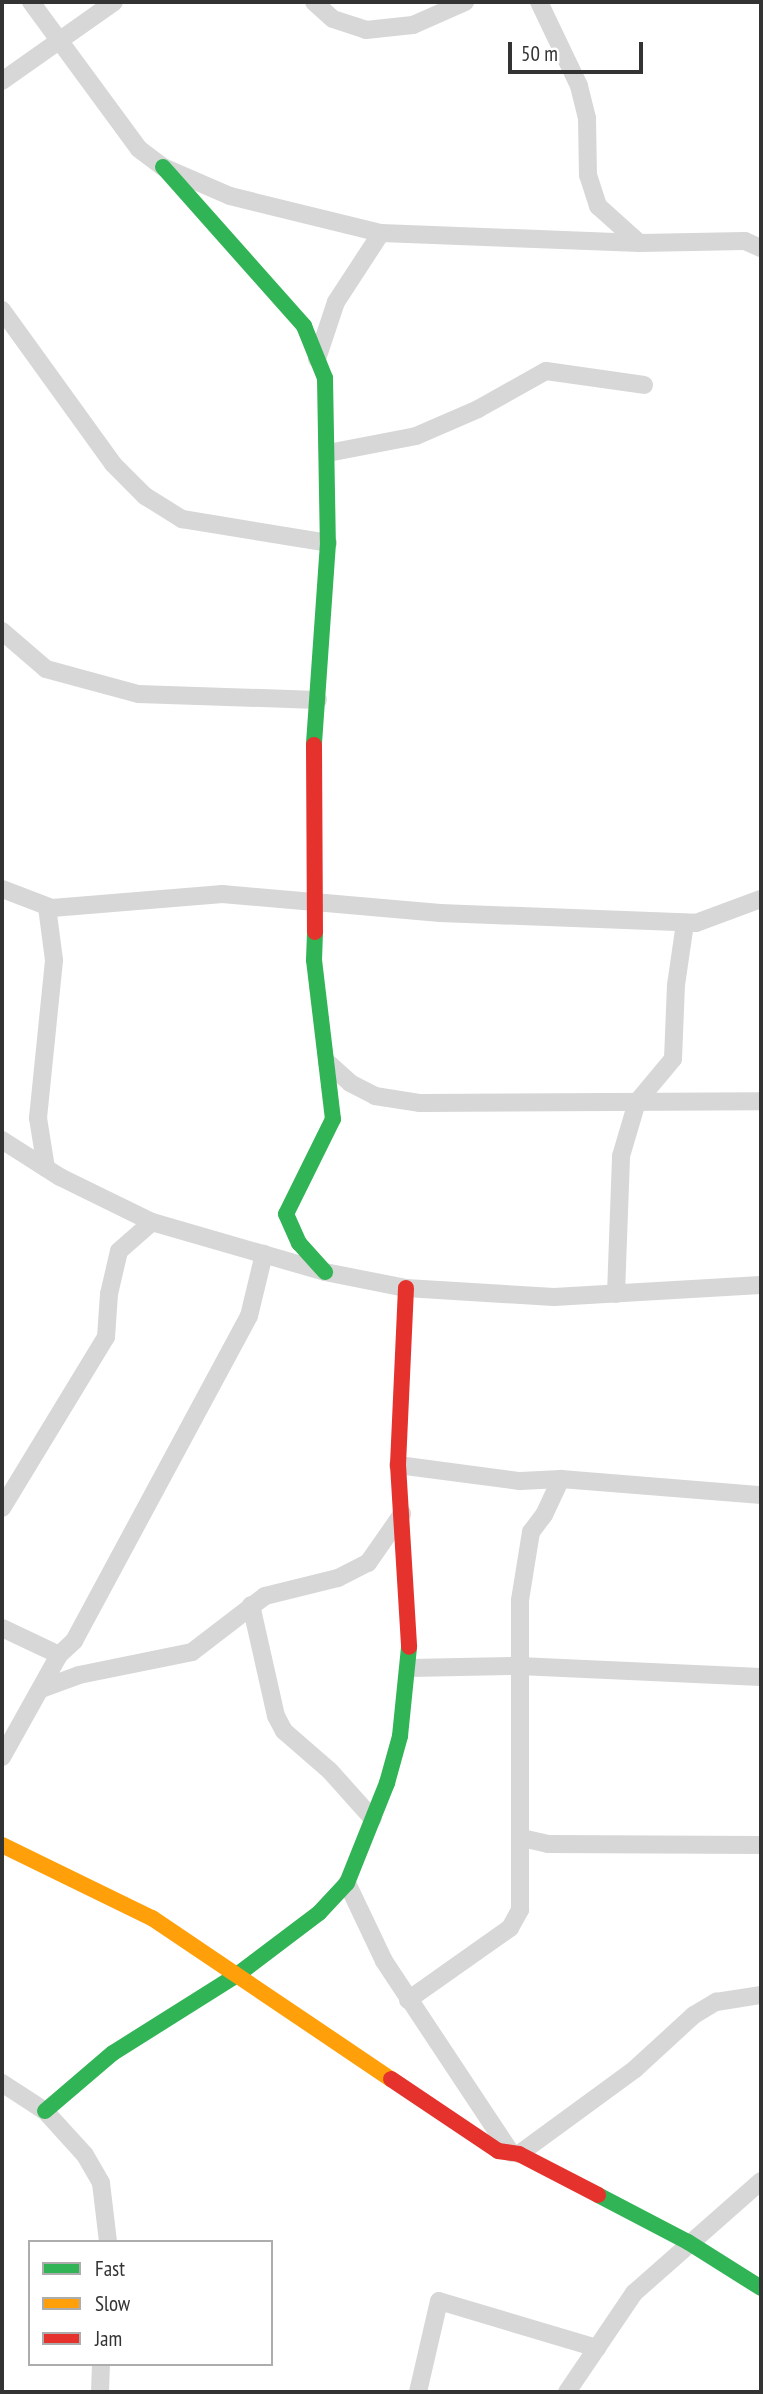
<!DOCTYPE html>
<style>
body{margin:0}
#map{position:relative;width:763px;height:2394px;overflow:hidden;background:#fff;font-family:"PT Sans Narrow",sans-serif}
div>[style]{position:absolute}
.street>*{height:18px;margin:-9px;padding:0 9px;transform-origin:9px;border-radius:9px;background:#d7d7d7}
.fast>*{height:16px;margin:-8px;padding:0 8px;transform-origin:8px;border-radius:8px;background:#30b455}
.slow>*{height:16px;margin:-8px;padding:0 8px;transform-origin:8px;border-radius:8px;background:#ff9f0a}
.jam>*{height:16px;margin:-8px;padding:0 8px;transform-origin:8px;border-radius:8px;background:#e5322d}
span{translate:-50% -50%;white-space:nowrap;text-align:center;line-height:1.15;-webkit-text-stroke:7px #fff;paint-order:stroke}
.frame{position:absolute;inset:0;border:4px solid #333;pointer-events:none}
.legend{position:absolute;left:28px;top:2240px;width:245px;height:126px;box-sizing:border-box;background:#fff;border:2px solid #adadad;margin:0;padding:9px 12px;list-style:none;font-size:21px;color:#333}
.legend li{display:flex;align-items:center;gap:14px;height:35px}
.legend b{width:35px;border:2px solid #adadad}
.scale{position:absolute;left:508px;top:42px;width:135px;height:32px;box-sizing:border-box;border:4px solid #333;border-top:0;padding-left:9px;font-size:21px;line-height:24px;white-space:nowrap;color:#333;-webkit-text-stroke:5px #fff;paint-order:stroke}
</style>
<div id="map">
<div class="street">
<div style="left:31px;top:2px;width:182px;rotate:53.7deg"></div>
<div style="left:139px;top:149px;width:30px;rotate:37deg"></div>
<div style="left:163px;top:167px;width:73px;rotate:23.4deg"></div>
<div style="left:230px;top:196px;width:155px;rotate:13.8deg"></div>
<div style="left:381px;top:233px;width:259px;rotate:2.2deg"></div>
<div style="left:640px;top:243px;width:105px;rotate:-1.1deg"></div>
<div style="left:745px;top:241px;width:17px;rotate:24deg"></div>
<div style="left:314px;top:2px;width:25px;rotate:42deg"></div>
<div style="left:333px;top:19px;width:35px;rotate:18deg"></div>
<div style="left:366px;top:30px;width:47px;rotate:-6.1deg"></div>
<div style="left:413px;top:25px;width:57px;rotate:-23.9deg"></div>
<div style="left:539px;top:2px;width:93px;rotate:64.5deg"></div>
<div style="left:579px;top:86px;width:34px;rotate:76deg"></div>
<div style="left:587px;top:119px;width:56px;rotate:89deg"></div>
<div style="left:588px;top:175px;width:33px;rotate:72deg"></div>
<div style="left:598px;top:206px;width:52px;rotate:41.9deg"></div>
<div style="left:2px;top:81px;width:137px;rotate:-35.2deg"></div>
<div style="left:2px;top:310px;width:190px;rotate:54.2deg"></div>
<div style="left:113px;top:464px;width:45px;rotate:45deg"></div>
<div style="left:145px;top:496px;width:44px;rotate:31.9deg"></div>
<div style="left:182px;top:519px;width:148px;rotate:9.3deg"></div>
<div style="left:317px;top:359px;width:60px;rotate:-71.6deg"></div>
<div style="left:336px;top:302px;width:82px;rotate:-56.9deg"></div>
<div style="left:328px;top:453px;width:90px;rotate:-10.9deg"></div>
<div style="left:416px;top:436px;width:68px;rotate:-23.5deg"></div>
<div style="left:478px;top:409px;width:78px;rotate:-29.2deg"></div>
<div style="left:546px;top:371px;width:99px;rotate:8.1deg"></div>
<div style="left:2px;top:631px;width:58px;rotate:40.8deg"></div>
<div style="left:46px;top:669px;width:95px;rotate:15.2deg"></div>
<div style="left:138px;top:694px;width:180px;rotate:1.9deg"></div>
<div style="left:2px;top:889px;width:53px;rotate:20.8deg"></div>
<div style="left:52px;top:908px;width:171px;rotate:-4.7deg"></div>
<div style="left:222px;top:894px;width:219px;rotate:5deg"></div>
<div style="left:440px;top:913px;width:256px;rotate:2.2deg"></div>
<div style="left:696px;top:923px;width:69px;rotate:-20.3deg"></div>
<div style="left:327px;top:1062px;width:31px;rotate:42deg"></div>
<div style="left:350px;top:1083px;width:28px;rotate:27deg"></div>
<div style="left:375px;top:1096px;width:46px;rotate:8.8deg"></div>
<div style="left:420px;top:1103px;width:341px;rotate:-0.3deg"></div>
<div style="left:2px;top:1140px;width:69px;rotate:32.5deg"></div>
<div style="left:60px;top:1177px;width:102px;rotate:26.1deg"></div>
<div style="left:152px;top:1222px;width:180px;rotate:16.1deg"></div>
<div style="left:325px;top:1272px;width:83px;rotate:11.2deg"></div>
<div style="left:406px;top:1288px;width:148px;rotate:3.5deg"></div>
<div style="left:554px;top:1297px;width:207px;rotate:-3.3deg"></div>
<div style="left:46px;top:1168px;width:51px;rotate:-99.1deg"></div>
<div style="left:38px;top:1118px;width:159px;rotate:-84.2deg"></div>
<div style="left:54px;top:960px;width:53px;rotate:-97.5deg"></div>
<div style="left:616px;top:1294px;width:138px;rotate:-87.9deg"></div>
<div style="left:621px;top:1156px;width:56px;rotate:-73.5deg"></div>
<div style="left:637px;top:1102px;width:56px;rotate:-50.1deg"></div>
<div style="left:673px;top:1059px;width:74px;rotate:-87.7deg"></div>
<div style="left:676px;top:985px;width:63px;rotate:-81.7deg"></div>
<div style="left:398px;top:1465px;width:123px;rotate:7.5deg"></div>
<div style="left:520px;top:1481px;width:41px;rotate:-2.8deg"></div>
<div style="left:561px;top:1479px;width:201px;rotate:4.6deg"></div>
<div style="left:2px;top:1508px;width:200px;rotate:-58.7deg"></div>
<div style="left:106px;top:1337px;width:43px;rotate:-86deg"></div>
<div style="left:109px;top:1294px;width:44px;rotate:-76.9deg"></div>
<div style="left:119px;top:1251px;width:44px;rotate:-41.3deg"></div>
<div style="left:251px;top:1605px;width:114px;rotate:77.3deg"></div>
<div style="left:276px;top:1716px;width:17px;rotate:62deg"></div>
<div style="left:284px;top:1731px;width:61px;rotate:41deg"></div>
<div style="left:330px;top:1771px;width:64px;rotate:48.1deg"></div>
<div style="left:2px;top:1628px;width:63px;rotate:25.3deg"></div>
<div style="left:410px;top:1668px;width:109px;rotate:-1.1deg"></div>
<div style="left:519px;top:1666px;width:242px;rotate:2.6deg"></div>
<div style="left:41px;top:1689px;width:40px;rotate:-20.2deg"></div>
<div style="left:79px;top:1675px;width:115px;rotate:-11.5deg"></div>
<div style="left:192px;top:1652px;width:92px;rotate:-37.5deg"></div>
<div style="left:265px;top:1596px;width:75px;rotate:-13.9deg"></div>
<div style="left:338px;top:1578px;width:34px;rotate:-27deg"></div>
<div style="left:368px;top:1563px;width:60px;rotate:-55.2deg"></div>
<div style="left:2px;top:1757px;width:117px;rotate:-60.8deg"></div>
<div style="left:59px;top:1655px;width:21px;rotate:-43deg"></div>
<div style="left:74px;top:1641px;width:369px;rotate:-61.7deg"></div>
<div style="left:249px;top:1316px;width:64px;rotate:-76.4deg"></div>
<div style="left:522px;top:1838px;width:27px;rotate:13deg"></div>
<div style="left:548px;top:1844px;width:213px;rotate:0.3deg"></div>
<div style="left:347px;top:1883px;width:86px;rotate:64.6deg"></div>
<div style="left:384px;top:1961px;width:230px;rotate:56.5deg"></div>
<div style="left:408px;top:2000px;width:125px;rotate:-35.2deg"></div>
<div style="left:510px;top:1928px;width:21px;rotate:-61deg"></div>
<div style="left:520px;top:1910px;width:310px;rotate:-90deg"></div>
<div style="left:520px;top:1600px;width:69px;rotate:-80.8deg"></div>
<div style="left:531px;top:1532px;width:21px;rotate:-53deg"></div>
<div style="left:544px;top:1515px;width:40px;rotate:-65deg"></div>
<div style="left:2px;top:2083px;width:51px;rotate:33.1deg"></div>
<div style="left:45px;top:2111px;width:59px;rotate:47.7deg"></div>
<div style="left:85px;top:2155px;width:32px;rotate:60deg"></div>
<div style="left:101px;top:2183px;width:59px;rotate:83.2deg"></div>
<div style="left:519px;top:2154px;width:144px;rotate:-36.2deg"></div>
<div style="left:635px;top:2069px;width:80px;rotate:-42.5deg"></div>
<div style="left:694px;top:2015px;width:26px;rotate:-31deg"></div>
<div style="left:716px;top:2002px;width:46px;rotate:-8.8deg"></div>
<div style="left:100px;top:2392px;width:28px;rotate:-88deg"></div>
<div style="left:418px;top:2392px;width:93px;rotate:-77deg"></div>
<div style="left:439px;top:2301px;width:165px;rotate:16.6deg"></div>
<div style="left:567px;top:2392px;width:120px;rotate:-55.9deg"></div>
<div style="left:634px;top:2293px;width:169px;rotate:-41.4deg"></div>
</div>
<div class="fast">
<div style="left:163px;top:167px;width:213px;rotate:48.4deg"></div>
<div style="left:304px;top:326px;width:56px;rotate:68deg"></div>
<div style="left:325px;top:378px;width:165px;rotate:89deg"></div>
<div style="left:328px;top:543px;width:202px;rotate:94deg"></div>
<div style="left:315px;top:932px;width:28px;rotate:92deg"></div>
<div style="left:314px;top:960px;width:160px;rotate:83.2deg"></div>
<div style="left:333px;top:1119px;width:106px;rotate:116.3deg"></div>
<div style="left:286px;top:1214px;width:32px;rotate:66deg"></div>
<div style="left:299px;top:1243px;width:39px;rotate:48deg"></div>
<div style="left:45px;top:2111px;width:89px;rotate:-40.5deg"></div>
<div style="left:113px;top:2053px;width:146px;rotate:-32.2deg"></div>
<div style="left:237px;top:1975px;width:103px;rotate:-37.1deg"></div>
<div style="left:319px;top:1913px;width:41px;rotate:-47deg"></div>
<div style="left:347px;top:1883px;width:108px;rotate:-68.2deg"></div>
<div style="left:387px;top:1783px;width:49px;rotate:-74.5deg"></div>
<div style="left:400px;top:1736px;width:89px;rotate:-84.2deg"></div>
<div style="left:598px;top:2195px;width:102px;rotate:27.6deg"></div>
<div style="left:688px;top:2242px;width:86px;rotate:32.2deg"></div>
</div>
<div class="slow">
<div style="left:2px;top:1845px;width:167px;rotate:26deg"></div>
<div style="left:152px;top:1918px;width:288px;rotate:34deg"></div>
</div>
<div class="jam">
<div style="left:314px;top:745px;width:187px;rotate:89.7deg"></div>
<div style="left:406px;top:1288px;width:177px;rotate:92.6deg"></div>
<div style="left:398px;top:1465px;width:182px;rotate:86.5deg"></div>
<div style="left:391px;top:2079px;width:129px;rotate:33.9deg"></div>
<div style="left:498px;top:2151px;width:21px;rotate:8deg"></div>
<div style="left:519px;top:2154px;width:89px;rotate:27.4deg"></div>
</div>
<div class="frame"></div>
<ul class="legend">
<li><b style="height:9px;background:#30b455"></b>Fast</li>
<li><b style="height:9px;background:#ff9f0a"></b>Slow</li>
<li><b style="height:9px;background:#e5322d"></b>Jam</li>
</ul>
<div class="scale">50 m</div>
</div>
